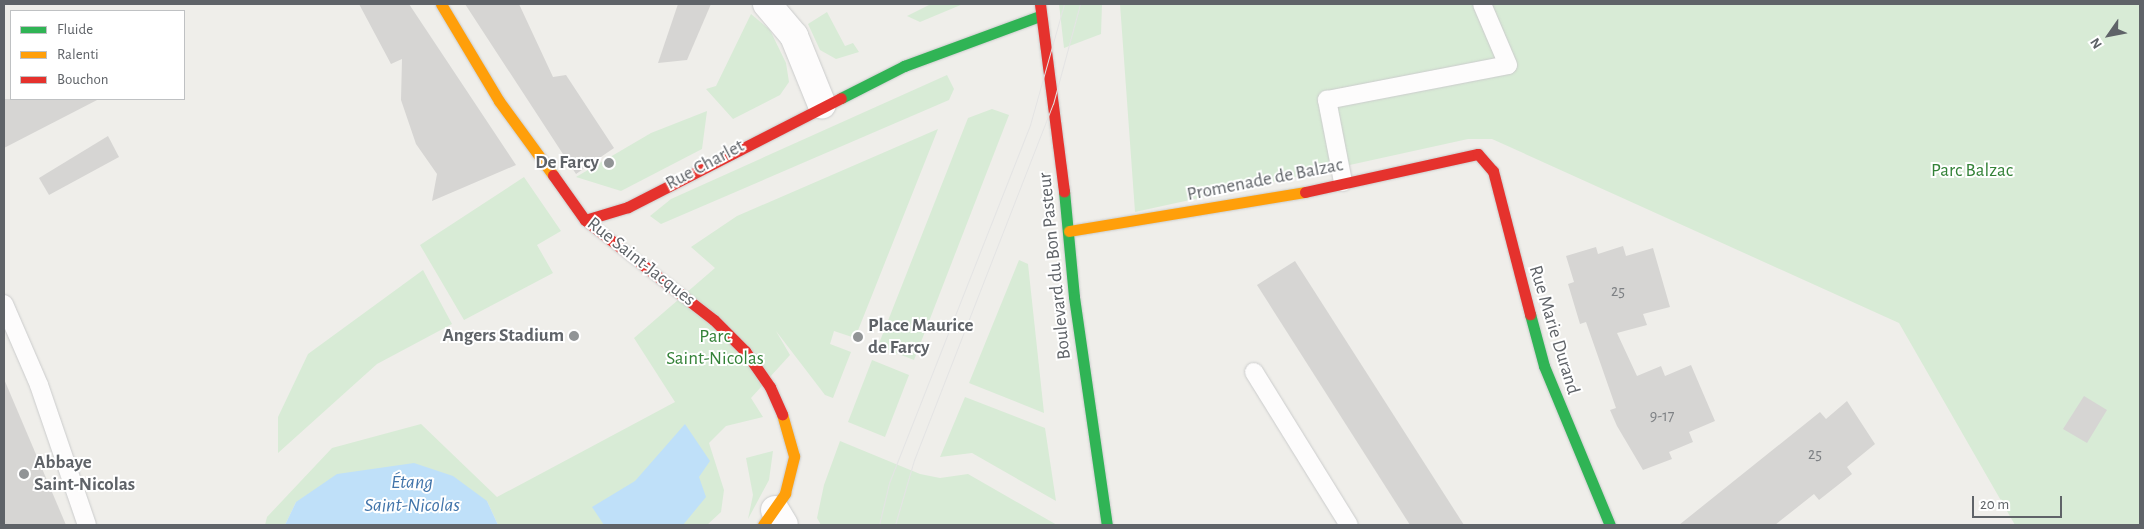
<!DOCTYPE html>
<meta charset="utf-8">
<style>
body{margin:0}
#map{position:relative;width:2144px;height:529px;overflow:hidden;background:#efeeea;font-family:"Alegreya Sans",sans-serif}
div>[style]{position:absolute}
.green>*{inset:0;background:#d8ebd6}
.water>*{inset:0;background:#bfe0f9}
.building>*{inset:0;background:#d6d5d3}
.roads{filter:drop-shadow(0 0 1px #cbcccc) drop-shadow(0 0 1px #cbcccc)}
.lane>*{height:18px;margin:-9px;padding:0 9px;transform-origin:9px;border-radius:9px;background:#fdfcfc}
.street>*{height:28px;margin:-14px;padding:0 14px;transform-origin:14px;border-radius:14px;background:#fdfcfc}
.fast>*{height:11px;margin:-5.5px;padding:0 5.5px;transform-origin:5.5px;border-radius:5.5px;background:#30b455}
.slow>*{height:11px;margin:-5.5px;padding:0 5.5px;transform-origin:5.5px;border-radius:5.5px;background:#ff9f0a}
.jam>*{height:11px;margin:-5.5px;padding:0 5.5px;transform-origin:5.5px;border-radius:5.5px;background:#e5322d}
.tram>*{height:1px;margin:-0.5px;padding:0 0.5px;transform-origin:0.5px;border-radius:0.5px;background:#e4e4e4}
.dots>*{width:14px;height:14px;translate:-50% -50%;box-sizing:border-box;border:2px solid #fff;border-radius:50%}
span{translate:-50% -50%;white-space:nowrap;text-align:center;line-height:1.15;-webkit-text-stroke:4px #fff;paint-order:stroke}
.number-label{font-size:16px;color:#7e8184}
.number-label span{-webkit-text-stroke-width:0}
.poi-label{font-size:19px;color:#5f6368;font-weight:700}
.right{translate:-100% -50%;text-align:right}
.left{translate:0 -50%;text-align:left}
.street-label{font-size:19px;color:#5f6368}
.park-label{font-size:19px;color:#348238}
.water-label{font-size:20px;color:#4174aa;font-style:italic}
.frame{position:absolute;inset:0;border:5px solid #5f6368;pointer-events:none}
.legend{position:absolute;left:10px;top:10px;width:175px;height:90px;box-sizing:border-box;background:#fff;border:1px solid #bfc1c3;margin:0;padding:6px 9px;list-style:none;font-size:15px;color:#5f6368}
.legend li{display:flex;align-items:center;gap:10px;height:25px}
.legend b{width:25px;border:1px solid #bfc1c3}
.north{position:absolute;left:2084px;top:10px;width:50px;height:50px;-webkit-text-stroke:4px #fff;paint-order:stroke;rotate:237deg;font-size:14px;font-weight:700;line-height:20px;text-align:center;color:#5f6368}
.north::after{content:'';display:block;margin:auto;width:18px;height:22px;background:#5f6368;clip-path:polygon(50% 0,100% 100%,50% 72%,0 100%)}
.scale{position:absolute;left:1972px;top:496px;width:90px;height:22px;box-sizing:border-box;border:2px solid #5f6368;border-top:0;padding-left:6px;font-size:15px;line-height:18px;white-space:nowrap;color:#5f6368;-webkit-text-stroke:4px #fff;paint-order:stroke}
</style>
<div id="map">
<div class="green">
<div style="clip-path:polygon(931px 4px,963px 4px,920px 22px,907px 16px)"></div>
<div style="clip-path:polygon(1059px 4px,1102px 4px,1101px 34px,1064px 48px)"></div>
<div style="clip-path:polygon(1120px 4px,2140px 4px,2140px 525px,2015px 525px,1899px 323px,1492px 139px,1468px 139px,1135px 212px)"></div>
<div style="clip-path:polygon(827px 12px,845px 46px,853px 43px,859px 52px,836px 59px,820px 50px,808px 24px)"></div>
<div style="clip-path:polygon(751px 14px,770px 30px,786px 63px,789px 82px,780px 95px,733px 119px,706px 89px,716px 86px)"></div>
<div style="clip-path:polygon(947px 75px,954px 89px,949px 100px,661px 224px,650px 216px,671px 199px)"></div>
<div style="clip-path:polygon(992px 109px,1009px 115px,914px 360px,878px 346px,968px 118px)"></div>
<div style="clip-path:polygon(707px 111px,702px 149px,621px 191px,576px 177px,651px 133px)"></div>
<div style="clip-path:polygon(938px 129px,855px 338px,834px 331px,830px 344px,851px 352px,833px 398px,825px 395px,776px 331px,790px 355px,751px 398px,763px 417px,726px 426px,709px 443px,724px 490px,721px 512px,707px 525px,498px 525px,487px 501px,296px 502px,285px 525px,265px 525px,267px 517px,332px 448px,421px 424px,497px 497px,675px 402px,634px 338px,715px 268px,691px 247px,737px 216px)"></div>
<div style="clip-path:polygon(524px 177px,561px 231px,537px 245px,553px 273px,464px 320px,420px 245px)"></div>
<div style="clip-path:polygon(1019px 260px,1028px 264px,1044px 413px,969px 383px)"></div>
<div style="clip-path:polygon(423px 270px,452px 324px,377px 364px,278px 453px,278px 417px,308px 354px)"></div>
<div style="clip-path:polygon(872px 360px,909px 375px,885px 437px,848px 422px)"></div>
<div style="clip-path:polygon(965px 397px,1045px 428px,1056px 501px,972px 453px,940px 457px)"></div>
<div style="clip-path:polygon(840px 441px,920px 474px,940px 478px,968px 474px,1057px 525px,821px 525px,817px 518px,824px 485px)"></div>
<div style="clip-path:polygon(773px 451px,769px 480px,748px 519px,753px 495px,746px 458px)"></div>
</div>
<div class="water">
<div style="clip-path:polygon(685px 424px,710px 461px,699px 477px,706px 497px,683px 525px,604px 525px,592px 507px,635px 481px)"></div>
<div style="clip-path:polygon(414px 463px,453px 476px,487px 501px,498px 525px,285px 525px,296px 502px,337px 474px)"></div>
</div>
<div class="building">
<div style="clip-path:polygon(359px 4px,409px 4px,516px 165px,432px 201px,437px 174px,416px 144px,401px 100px,402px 59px,391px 64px)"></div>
<div style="clip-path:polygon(465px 4px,519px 4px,553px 77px,566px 75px,614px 148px,576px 174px)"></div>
<div style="clip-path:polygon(678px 4px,711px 4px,687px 60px,658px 63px)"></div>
<div style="clip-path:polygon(4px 99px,99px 99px,4px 148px)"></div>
<div style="clip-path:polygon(108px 136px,119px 157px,49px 195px,39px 178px)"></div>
<div style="clip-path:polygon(1623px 246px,1626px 256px,1653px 248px,1670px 307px,1643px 314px,1647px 325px,1617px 333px,1637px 376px,1661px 366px,1665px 376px,1691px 365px,1715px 421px,1689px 432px,1693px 442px,1669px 452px,1672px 459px,1643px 470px,1617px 426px,1610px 410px,1616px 408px,1586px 322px,1580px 324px,1568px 284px,1574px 282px,1566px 256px,1596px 247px,1598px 254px)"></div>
<div style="clip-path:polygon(1295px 261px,1464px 525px,1410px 525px,1257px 285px)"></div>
<div style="clip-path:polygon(4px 379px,66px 525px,4px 525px)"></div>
<div style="clip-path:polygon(2084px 396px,2107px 410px,2087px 443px,2063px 429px)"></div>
<div style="clip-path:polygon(1847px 401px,1875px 444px,1847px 467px,1852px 474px,1819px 500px,1814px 494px,1775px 525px,1679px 525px,1820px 412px,1826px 419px)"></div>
</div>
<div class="roads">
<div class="lane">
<div style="left:1343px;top:182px;width:84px;rotate:-101deg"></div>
<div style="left:1327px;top:100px;width:184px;rotate:-10.9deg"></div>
<div style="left:1508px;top:65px;width:66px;rotate:-113.1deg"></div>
<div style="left:4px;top:304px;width:88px;rotate:66.6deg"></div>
<div style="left:39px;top:385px;width:148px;rotate:71.1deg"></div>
<div style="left:1254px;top:372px;width:180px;rotate:58.2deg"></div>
</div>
<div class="street">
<div style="left:767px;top:4px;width:42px;rotate:49.8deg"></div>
<div style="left:794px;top:36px;width:74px;rotate:67.9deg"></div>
<div style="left:775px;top:510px;width:17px;rotate:59deg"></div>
</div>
<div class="fast">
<div style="left:841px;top:98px;width:71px;rotate:-26.9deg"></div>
<div style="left:904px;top:66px;width:145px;rotate:-20.2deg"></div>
<div style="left:1064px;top:191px;width:106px;rotate:84.6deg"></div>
<div style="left:1074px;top:297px;width:230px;rotate:81.8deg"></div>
<div style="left:1530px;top:314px;width:54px;rotate:74.9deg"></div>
<div style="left:1544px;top:366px;width:172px;rotate:67.5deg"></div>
</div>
<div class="slow">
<div style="left:441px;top:4px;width:113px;rotate:59.1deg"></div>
<div style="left:499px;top:101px;width:92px;rotate:53.9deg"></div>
<div style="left:1069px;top:231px;width:239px;rotate:-9.4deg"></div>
<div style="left:763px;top:525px;width:39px;rotate:-55deg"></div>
<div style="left:785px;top:493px;width:38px;rotate:-76deg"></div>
<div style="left:794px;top:456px;width:44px;rotate:-105.9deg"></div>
</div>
<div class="jam">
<div style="left:1040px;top:4px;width:189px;rotate:82.7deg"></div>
<div style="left:553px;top:175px;width:55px;rotate:54.6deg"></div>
<div style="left:585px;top:220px;width:163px;rotate:37.8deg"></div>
<div style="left:714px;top:320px;width:44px;rotate:45deg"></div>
<div style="left:745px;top:351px;width:44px;rotate:55.2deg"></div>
<div style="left:770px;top:387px;width:30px;rotate:66deg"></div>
<div style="left:1305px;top:192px;width:177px;rotate:-12.4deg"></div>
<div style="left:1478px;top:154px;width:23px;rotate:49deg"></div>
<div style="left:1493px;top:171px;width:148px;rotate:75.5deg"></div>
<div style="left:585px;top:220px;width:45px;rotate:-16.8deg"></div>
<div style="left:628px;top:207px;width:239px;rotate:-27.1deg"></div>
</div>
</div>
<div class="tram">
<div style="left:879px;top:525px;width:43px;rotate:-76.6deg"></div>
<div style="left:889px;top:483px;width:385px;rotate:-68.5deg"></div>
<div style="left:1030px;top:125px;width:126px;rotate:-74.3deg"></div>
<div style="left:895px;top:525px;width:68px;rotate:-73.7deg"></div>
<div style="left:914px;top:460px;width:382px;rotate:-68.7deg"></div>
<div style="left:1053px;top:104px;width:104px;rotate:-74.9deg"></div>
</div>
<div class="dots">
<div style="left:609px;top:163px;background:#919496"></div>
<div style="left:574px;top:336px;background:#919496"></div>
<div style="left:858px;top:337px;background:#919496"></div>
<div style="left:24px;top:474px;background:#919496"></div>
</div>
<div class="number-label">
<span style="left:1618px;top:291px">25</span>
<span style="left:1662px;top:416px">9-17</span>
<span style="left:1815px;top:454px">25</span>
</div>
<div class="poi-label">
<span class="right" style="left:599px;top:163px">De Farcy</span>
<span class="left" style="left:868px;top:337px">Place Maurice<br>de Farcy</span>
<span class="right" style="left:564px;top:336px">Angers Stadium</span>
<span class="left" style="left:34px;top:474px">Abbaye<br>Saint-Nicolas</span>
</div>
<div class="street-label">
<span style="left:705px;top:165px;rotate:-28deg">Rue Charlet</span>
<span style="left:1265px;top:180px;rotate:-11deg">Promenade de Balzac</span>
<span style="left:641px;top:262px;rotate:38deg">Rue Saint-Jacques</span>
<span style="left:1055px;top:266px;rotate:-96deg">Boulevard du Bon Pasteur</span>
<span style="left:1554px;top:330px;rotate:73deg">Rue Marie Durand</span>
</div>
<div class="park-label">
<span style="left:1972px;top:171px">Parc Balzac</span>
<span style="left:715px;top:348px">Parc<br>Saint-Nicolas</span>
</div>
<div class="water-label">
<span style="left:412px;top:494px">Étang<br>Saint-Nicolas</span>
</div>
<div class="frame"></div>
<ul class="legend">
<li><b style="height:6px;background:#30b455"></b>Fluide</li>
<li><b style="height:6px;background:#ff9f0a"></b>Ralenti</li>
<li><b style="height:6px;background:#e5322d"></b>Bouchon</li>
</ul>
<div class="north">N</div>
<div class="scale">20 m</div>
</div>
